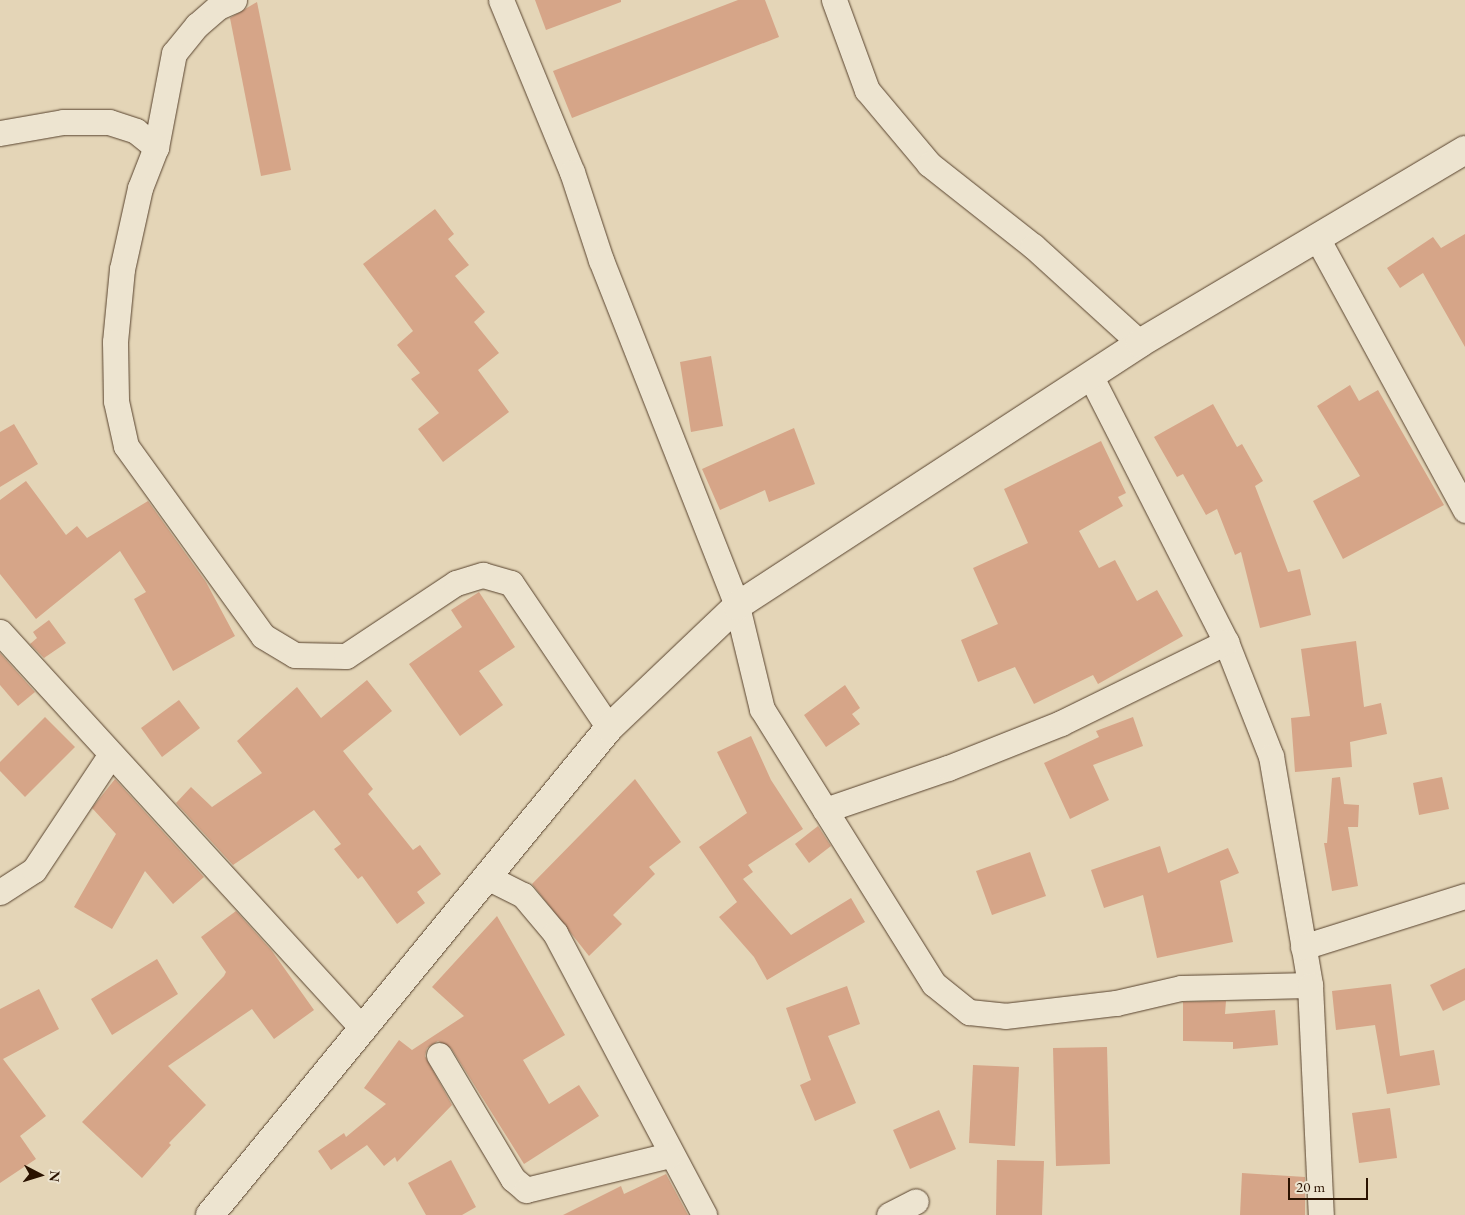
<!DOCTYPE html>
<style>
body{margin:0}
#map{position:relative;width:1465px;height:1215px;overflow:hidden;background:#e4d5b7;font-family:"EB Garamond",serif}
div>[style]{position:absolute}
.building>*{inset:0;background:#d6a588}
.roads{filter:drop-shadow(0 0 1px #58432e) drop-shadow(0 0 1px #58432e)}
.street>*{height:25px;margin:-12.5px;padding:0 12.5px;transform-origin:12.5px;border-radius:12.5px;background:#ede4d0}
.secondary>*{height:28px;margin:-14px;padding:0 14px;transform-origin:14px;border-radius:14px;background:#ede4d0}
span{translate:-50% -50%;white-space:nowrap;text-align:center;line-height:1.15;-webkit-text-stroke:5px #ede4d0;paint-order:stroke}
.north{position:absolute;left:15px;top:1150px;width:50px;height:50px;-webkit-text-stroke:4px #ede4d0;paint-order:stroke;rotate:95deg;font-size:14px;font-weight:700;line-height:20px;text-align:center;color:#2a1200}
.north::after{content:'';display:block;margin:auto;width:18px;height:22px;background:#2a1200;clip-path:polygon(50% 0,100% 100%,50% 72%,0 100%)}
.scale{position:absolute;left:1288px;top:1178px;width:80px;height:22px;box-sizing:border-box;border:2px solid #2a1200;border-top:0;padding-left:6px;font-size:15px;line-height:18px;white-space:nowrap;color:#2a1200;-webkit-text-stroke:4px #ede4d0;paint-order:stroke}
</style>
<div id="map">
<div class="building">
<div style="clip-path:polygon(535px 0,621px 0,621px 2px,546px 30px)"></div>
<div style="clip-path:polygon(738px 0,765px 0,779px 37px,572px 118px,553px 71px)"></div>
<div style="clip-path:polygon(257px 2px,291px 170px,261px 176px,230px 18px)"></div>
<div style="clip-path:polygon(435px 209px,454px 234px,448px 239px,469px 265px,455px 276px,485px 312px,474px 322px,499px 353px,478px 370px,509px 412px,443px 462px,418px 429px,439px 413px,411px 379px,420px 373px,397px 345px,413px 331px,363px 264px)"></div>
<div style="clip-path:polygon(1465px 234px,1465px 347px,1423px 273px,1400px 288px,1387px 268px,1433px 237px,1441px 248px)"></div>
<div style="clip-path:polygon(711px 356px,723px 426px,691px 432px,680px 362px)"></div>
<div style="clip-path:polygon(1350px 385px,1359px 401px,1378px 390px,1444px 505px,1343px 559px,1313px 501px,1360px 476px,1317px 406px)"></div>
<div style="clip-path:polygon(1213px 404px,1237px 447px,1242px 444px,1263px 481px,1255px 486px,1288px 572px,1300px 569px,1311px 615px,1260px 628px,1241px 552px,1235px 555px,1217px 509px,1206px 515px,1183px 474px,1177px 477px,1154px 437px)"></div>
<div style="clip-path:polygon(14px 424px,38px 464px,0 487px,0 432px)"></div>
<div style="clip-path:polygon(794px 428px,815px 484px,769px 502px,765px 490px,720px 510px,702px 469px)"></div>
<div style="clip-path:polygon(1101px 441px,1126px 493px,1118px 497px,1123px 506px,1079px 531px,1099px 568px,1115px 560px,1137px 601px,1157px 590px,1183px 636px,1098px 684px,1093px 675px,1034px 704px,1015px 667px,978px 682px,961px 640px,998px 624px,973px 568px,1028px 543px,1004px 489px)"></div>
<div style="clip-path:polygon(26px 481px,66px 535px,77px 526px,87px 538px,148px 501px,206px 582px,235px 636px,173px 671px,134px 599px,146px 592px,120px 551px,36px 619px,0 574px,0 500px)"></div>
<div style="clip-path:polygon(479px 592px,515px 647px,479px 671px,503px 705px,460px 736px,409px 664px,462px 627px,451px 610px)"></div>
<div style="clip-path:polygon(49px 620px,66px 643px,44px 658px,30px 644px,37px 638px,33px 632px)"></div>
<div style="clip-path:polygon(1356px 641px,1364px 707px,1381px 703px,1387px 734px,1350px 742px,1352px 767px,1295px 772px,1291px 718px,1310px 716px,1301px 649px)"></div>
<div style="clip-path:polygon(0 653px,35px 692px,18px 706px,0 685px)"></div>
<div style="clip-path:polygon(367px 680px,392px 711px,343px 751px,373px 789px,368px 794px,413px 850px,420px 845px,441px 874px,417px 892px,425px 903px,397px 924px,362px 876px,358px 879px,334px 849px,341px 844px,314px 810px,233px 865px,176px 803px,191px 787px,212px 807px,262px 773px,237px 741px,297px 687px,321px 718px)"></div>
<div style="clip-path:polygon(845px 685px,860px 708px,852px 714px,860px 724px,826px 747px,804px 715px)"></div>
<div style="clip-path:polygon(179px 700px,200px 728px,162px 757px,141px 728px)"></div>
<div style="clip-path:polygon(45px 717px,75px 747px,25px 797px,0 771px,0 762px)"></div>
<div style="clip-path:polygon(1133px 717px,1143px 746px,1093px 765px,1109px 800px,1070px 819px,1044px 763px,1099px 737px,1096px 731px)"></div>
<div style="clip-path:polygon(751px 736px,771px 780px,803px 829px,748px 865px,753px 872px,743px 879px,791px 935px,851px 898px,865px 922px,767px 980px,754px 957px,719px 917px,737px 902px,699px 847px,747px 813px,717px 752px)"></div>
<div style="clip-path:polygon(1340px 777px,1344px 804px,1359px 805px,1358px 827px,1348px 827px,1358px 886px,1332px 891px,1324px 843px,1327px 843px,1332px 778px)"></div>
<div style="clip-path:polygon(1442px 777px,1449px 809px,1419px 815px,1413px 783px)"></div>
<div style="clip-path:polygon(115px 779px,204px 877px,173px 904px,145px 871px,112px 929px,74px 907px,116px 834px,92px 808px)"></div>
<div style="clip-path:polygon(635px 779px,681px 842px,649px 867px,655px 874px,613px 915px,622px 924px,589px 956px,532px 884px)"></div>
<div style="clip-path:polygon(818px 826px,831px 846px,809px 863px,795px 844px)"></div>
<div style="clip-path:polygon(1160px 846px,1168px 873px,1228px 848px,1239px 873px,1220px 881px,1233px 942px,1157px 958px,1143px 895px,1104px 908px,1091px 870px)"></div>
<div style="clip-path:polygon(1030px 852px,1046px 896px,992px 915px,976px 871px)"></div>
<div style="clip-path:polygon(236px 911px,272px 951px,314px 1010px,274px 1039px,252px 1009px,168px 1066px,206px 1105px,169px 1143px,171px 1145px,142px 1178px,82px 1122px,224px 976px,226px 972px,201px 937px)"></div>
<div style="clip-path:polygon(497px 916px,565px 1035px,523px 1060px,549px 1104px,579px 1085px,599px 1116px,524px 1164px,451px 1048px,438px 1041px,427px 1048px,425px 1056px,452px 1105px,397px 1162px,395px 1157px,384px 1166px,367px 1145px,331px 1170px,318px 1151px,344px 1133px,346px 1137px,386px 1104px,364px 1088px,399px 1040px,412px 1050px,464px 1016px,432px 987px)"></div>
<div style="clip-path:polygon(157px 959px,178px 994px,112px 1035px,91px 999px)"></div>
<div style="clip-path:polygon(1465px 968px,1465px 1000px,1443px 1011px,1430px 985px)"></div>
<div style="clip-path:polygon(1391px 984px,1400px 1056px,1434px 1050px,1440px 1085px,1387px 1094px,1375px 1025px,1336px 1030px,1332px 991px)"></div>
<div style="clip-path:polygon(847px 986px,860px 1024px,828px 1036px,856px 1103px,815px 1121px,800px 1085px,811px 1080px,786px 1008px)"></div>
<div style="clip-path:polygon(39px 989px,59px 1029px,3px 1059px,46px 1116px,20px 1136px,36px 1159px,0 1183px,0 1009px)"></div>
<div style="clip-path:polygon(1226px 1001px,1225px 1014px,1275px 1010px,1278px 1045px,1233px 1049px,1233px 1042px,1183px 1041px,1183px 1002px)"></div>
<div style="clip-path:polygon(1107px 1047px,1110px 1164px,1056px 1166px,1053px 1048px)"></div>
<div style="clip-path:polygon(973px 1065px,1019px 1067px,1015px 1146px,969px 1143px)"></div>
<div style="clip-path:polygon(1390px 1108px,1397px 1158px,1359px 1163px,1352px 1113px)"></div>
<div style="clip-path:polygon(939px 1110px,956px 1149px,910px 1169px,893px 1130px)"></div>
<div style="clip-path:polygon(451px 1160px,476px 1207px,462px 1215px,426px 1215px,408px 1183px)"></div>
<div style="clip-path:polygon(997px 1160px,1044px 1161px,1042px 1215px,996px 1215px)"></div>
<div style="clip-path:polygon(1242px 1173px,1305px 1177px,1305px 1215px,1240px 1215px)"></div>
<div style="clip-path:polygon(666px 1174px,688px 1215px,563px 1215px,621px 1186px,624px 1194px)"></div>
</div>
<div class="roads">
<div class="street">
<div style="left:234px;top:0;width:17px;rotate:156deg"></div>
<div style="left:218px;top:7px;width:28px;rotate:139deg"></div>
<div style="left:197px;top:25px;width:36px;rotate:129deg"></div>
<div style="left:174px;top:53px;width:96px;rotate:100.8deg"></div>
<div style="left:156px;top:147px;width:44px;rotate:111.3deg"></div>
<div style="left:140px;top:188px;width:83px;rotate:102.5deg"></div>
<div style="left:122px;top:269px;width:73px;rotate:95.5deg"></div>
<div style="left:115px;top:342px;width:59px;rotate:89deg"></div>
<div style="left:116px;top:401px;width:46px;rotate:77.5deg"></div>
<div style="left:126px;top:446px;width:234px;rotate:54.2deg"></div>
<div style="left:263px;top:636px;width:37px;rotate:31deg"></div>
<div style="left:295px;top:655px;width:51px;rotate:1.1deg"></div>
<div style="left:346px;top:656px;width:132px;rotate:-33.6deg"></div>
<div style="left:456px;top:583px;width:28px;rotate:-17deg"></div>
<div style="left:483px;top:575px;width:29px;rotate:16deg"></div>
<div style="left:511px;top:583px;width:175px;rotate:55.9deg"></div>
<div style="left:501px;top:0;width:186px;rotate:67.6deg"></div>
<div style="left:572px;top:172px;width:93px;rotate:71.8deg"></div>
<div style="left:601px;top:260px;width:372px;rotate:68.5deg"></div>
<div style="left:737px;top:606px;width:106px;rotate:76.4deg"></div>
<div style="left:762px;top:709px;width:324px;rotate:58deg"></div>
<div style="left:934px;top:984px;width:45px;rotate:38.7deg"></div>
<div style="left:969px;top:1012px;width:36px;rotate:6deg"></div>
<div style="left:1005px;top:1016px;width:112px;rotate:-6.7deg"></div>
<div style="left:1116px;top:1003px;width:67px;rotate:-13deg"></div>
<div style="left:1181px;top:988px;width:129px;rotate:-1.3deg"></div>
<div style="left:834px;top:0;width:96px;rotate:69.9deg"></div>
<div style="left:867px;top:90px;width:97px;rotate:50deg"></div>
<div style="left:929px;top:164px;width:132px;rotate:38.3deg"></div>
<div style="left:1033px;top:246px;width:144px;rotate:42.2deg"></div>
<div style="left:0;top:133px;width:64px;rotate:-9.9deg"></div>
<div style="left:63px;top:122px;width:46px"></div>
<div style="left:109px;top:122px;width:28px;rotate:18deg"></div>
<div style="left:136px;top:131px;width:26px;rotate:39deg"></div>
<div style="left:1317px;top:238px;width:310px;rotate:61.4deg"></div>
<div style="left:1090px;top:375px;width:300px;rotate:63deg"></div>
<div style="left:1226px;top:642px;width:123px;rotate:68.5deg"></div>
<div style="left:1271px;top:756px;width:232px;rotate:80.3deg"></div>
<div style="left:1310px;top:985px;width:230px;rotate:87.3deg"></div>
<div style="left:0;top:632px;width:537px;rotate:47.57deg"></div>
<div style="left:825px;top:810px;width:130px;rotate:-18.9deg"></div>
<div style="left:948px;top:768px;width:122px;rotate:-21.7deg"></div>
<div style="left:1061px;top:723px;width:184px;rotate:-26.1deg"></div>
<div style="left:485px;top:876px;width:42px;rotate:26.6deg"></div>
<div style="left:523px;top:895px;width:50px;rotate:49.9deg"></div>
<div style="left:555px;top:933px;width:319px;rotate:62.1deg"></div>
<div style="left:0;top:892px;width:40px;rotate:-32.9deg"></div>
<div style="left:34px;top:870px;width:139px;rotate:-56.4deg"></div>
<div style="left:1303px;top:947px;width:170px;rotate:-17.5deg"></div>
<div style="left:439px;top:1055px;width:144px;rotate:59.2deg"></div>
<div style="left:513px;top:1179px;width:17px;rotate:40deg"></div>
<div style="left:526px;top:1190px;width:148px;rotate:-13.7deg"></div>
<div style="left:889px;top:1215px;width:30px;rotate:-27deg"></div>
</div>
<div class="secondary">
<div style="left:210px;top:1215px;width:630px;rotate:-50.67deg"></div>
<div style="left:609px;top:728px;width:177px;rotate:-43.6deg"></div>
<div style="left:737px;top:606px;width:481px;rotate:-33.1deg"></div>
<div style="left:1140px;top:343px;width:378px;rotate:-30.7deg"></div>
</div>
</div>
<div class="north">N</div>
<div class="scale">20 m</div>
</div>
